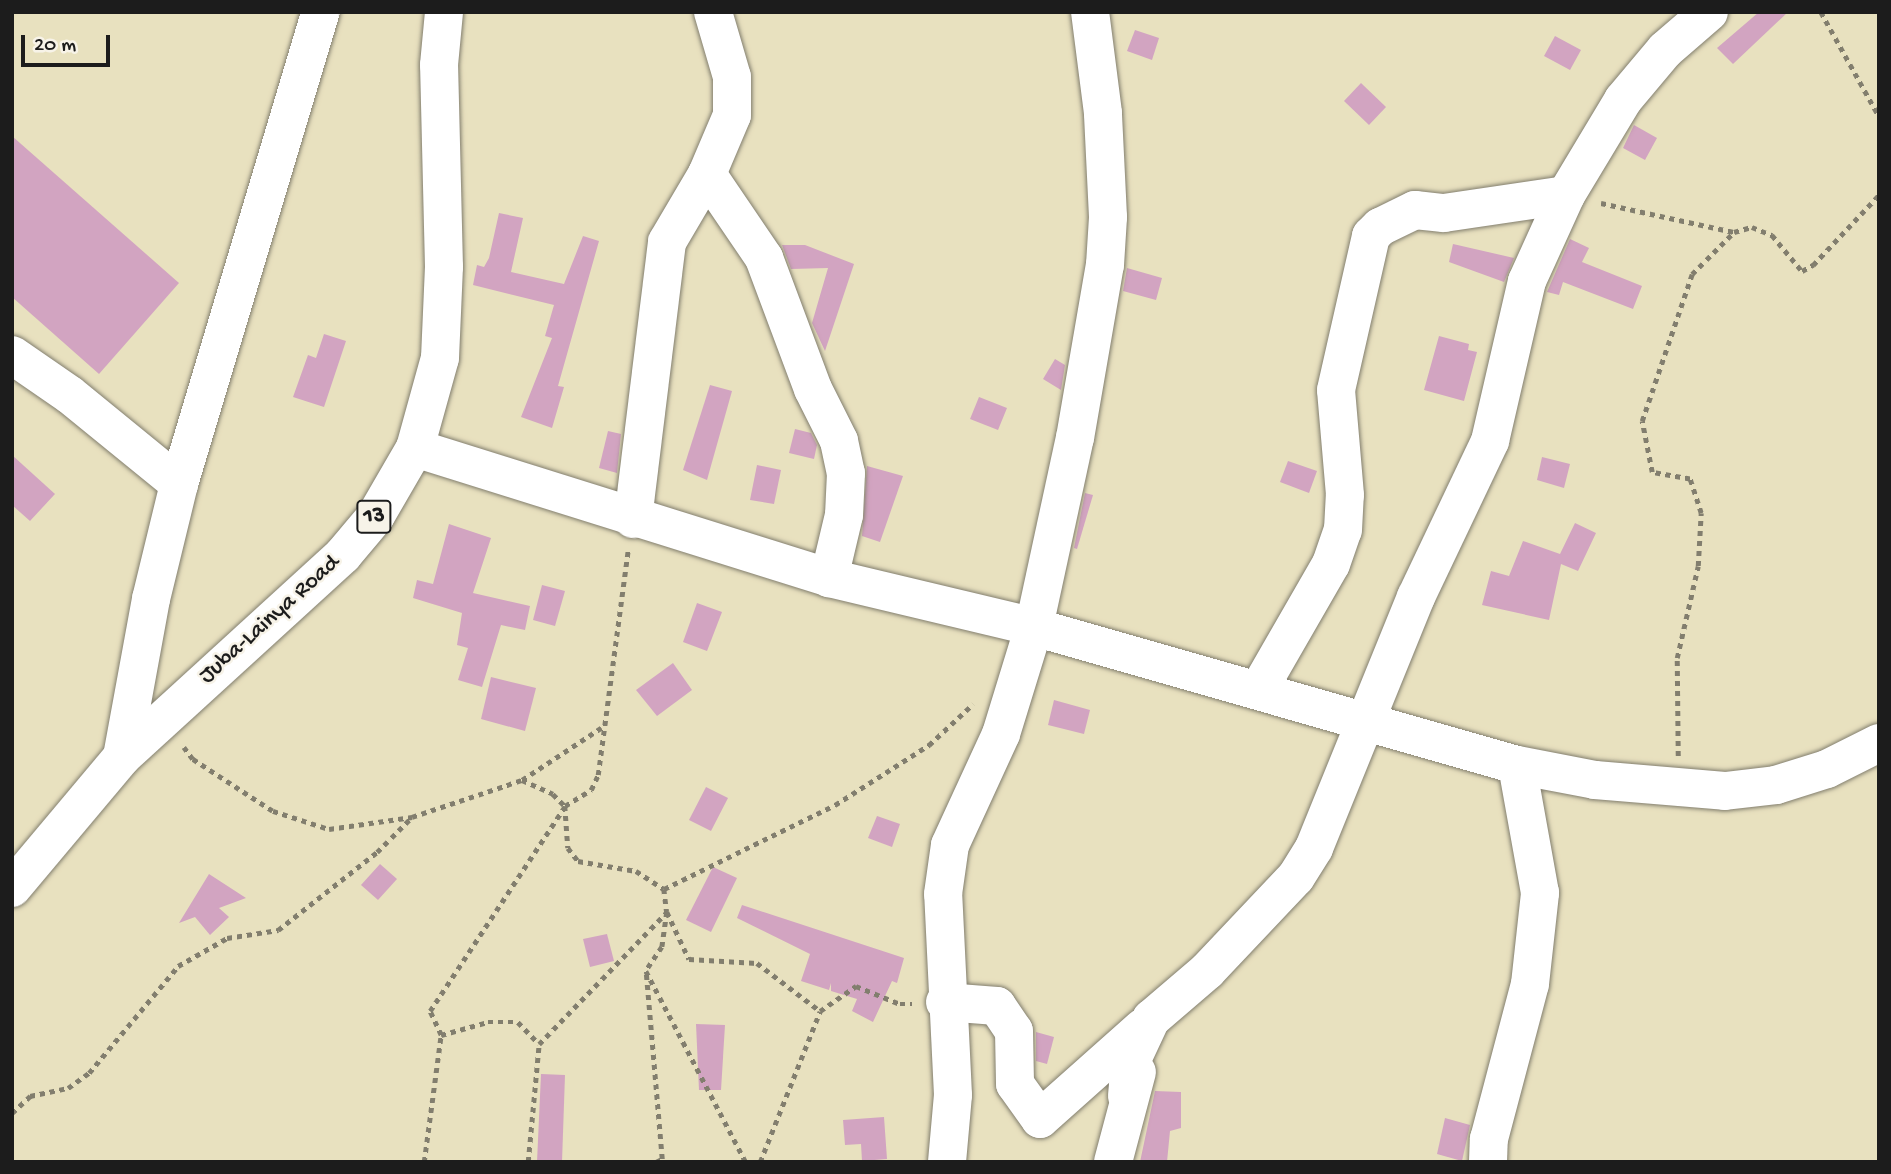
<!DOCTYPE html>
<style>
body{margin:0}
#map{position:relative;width:1891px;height:1174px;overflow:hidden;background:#e8e1bf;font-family:"Gochi Hand",sans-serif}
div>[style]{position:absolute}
.building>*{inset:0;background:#d2a4c1}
.path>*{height:4.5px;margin-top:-2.25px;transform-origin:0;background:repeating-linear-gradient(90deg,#827e6e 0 5px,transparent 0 10px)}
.roads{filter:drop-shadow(0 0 2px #827e6e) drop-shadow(0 0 2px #827e6e)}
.minor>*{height:38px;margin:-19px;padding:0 19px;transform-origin:19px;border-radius:19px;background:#fff}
.major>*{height:38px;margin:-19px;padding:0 19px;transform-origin:19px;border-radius:19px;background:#fff}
span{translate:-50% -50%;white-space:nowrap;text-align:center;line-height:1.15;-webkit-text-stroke:5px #f7f3e8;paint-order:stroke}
.shield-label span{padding:2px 5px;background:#f7f3e8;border:2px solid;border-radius:5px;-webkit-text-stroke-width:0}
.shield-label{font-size:23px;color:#1c1c1c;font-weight:700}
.street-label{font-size:24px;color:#1c1c1c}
.frame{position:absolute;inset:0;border:14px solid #1c1c1c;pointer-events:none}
.scale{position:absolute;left:21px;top:35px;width:89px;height:32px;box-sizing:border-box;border:4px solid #1c1c1c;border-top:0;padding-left:9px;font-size:21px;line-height:24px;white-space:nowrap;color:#1c1c1c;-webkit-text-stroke:5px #f7f3e8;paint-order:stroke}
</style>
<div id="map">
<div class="building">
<div style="clip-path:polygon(1759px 12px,1788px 12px,1733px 64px,1717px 48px)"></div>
<div style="clip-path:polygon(1135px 30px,1159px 38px,1152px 60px,1127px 51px)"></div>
<div style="clip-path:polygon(1555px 36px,1581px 50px,1570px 70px,1544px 56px)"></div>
<div style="clip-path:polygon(1361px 83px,1386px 107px,1369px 125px,1344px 101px)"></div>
<div style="clip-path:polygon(1634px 125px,1657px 138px,1645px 160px,1623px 148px)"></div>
<div style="clip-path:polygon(12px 136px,179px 283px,99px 374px,12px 297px)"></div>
<div style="clip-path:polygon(499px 213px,523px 218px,511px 272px,564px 284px,583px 236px,599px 241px,558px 386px,564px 387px,552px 428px,521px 417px,552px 338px,545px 336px,554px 305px,473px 285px,477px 265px,484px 267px,489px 258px)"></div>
<div style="clip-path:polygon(1570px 239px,1589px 248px,1582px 262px,1642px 286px,1633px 309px,1563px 282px,1559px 295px,1547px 292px)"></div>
<div style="clip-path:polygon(1453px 244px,1514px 258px,1504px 282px,1449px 262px)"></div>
<div style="clip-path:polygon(782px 245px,805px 245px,854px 264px,825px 351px,812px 323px,828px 268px,791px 269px)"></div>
<div style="clip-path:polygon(1127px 268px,1162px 278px,1156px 300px,1123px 291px)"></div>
<div style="clip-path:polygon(324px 334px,346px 341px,324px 407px,293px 397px,308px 355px,316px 358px)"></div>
<div style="clip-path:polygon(1439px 336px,1469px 344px,1468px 350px,1477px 352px,1464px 401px,1424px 390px)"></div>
<div style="clip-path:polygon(1055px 359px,1065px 365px,1061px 390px,1043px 379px)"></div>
<div style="clip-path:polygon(710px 385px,732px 391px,707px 480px,683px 470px)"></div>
<div style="clip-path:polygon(979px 397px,1007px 408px,998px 430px,970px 419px)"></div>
<div style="clip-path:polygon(795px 429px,811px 433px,817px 445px,814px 459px,789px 453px)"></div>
<div style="clip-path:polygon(608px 431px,621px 434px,617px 473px,599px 468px)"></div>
<div style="clip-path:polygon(12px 455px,55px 494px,30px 521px,12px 505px)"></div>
<div style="clip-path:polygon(1542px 457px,1570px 464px,1564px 488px,1537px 480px)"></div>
<div style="clip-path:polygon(1288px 461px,1317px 471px,1309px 493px,1280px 482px)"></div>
<div style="clip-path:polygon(757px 465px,781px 470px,774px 504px,750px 500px)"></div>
<div style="clip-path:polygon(867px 466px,903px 476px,880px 542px,862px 536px)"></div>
<div style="clip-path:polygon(1085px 493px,1093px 495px,1077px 549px,1074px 548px)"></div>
<div style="clip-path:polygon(1575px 523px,1596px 533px,1578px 571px,1561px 564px,1549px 620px,1482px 605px,1491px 571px,1509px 576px,1523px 541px,1560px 554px)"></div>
<div style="clip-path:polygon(449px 524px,491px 538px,473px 593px,530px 606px,525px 630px,501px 625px,482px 687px,458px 680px,468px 648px,457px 645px,462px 613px,413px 598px,417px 580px,433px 584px)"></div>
<div style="clip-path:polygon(542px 585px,565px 591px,555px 626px,533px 620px)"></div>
<div style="clip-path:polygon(697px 603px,722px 612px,707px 651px,683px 642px)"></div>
<div style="clip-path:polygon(673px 663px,692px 690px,657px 716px,636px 690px)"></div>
<div style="clip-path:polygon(491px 677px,536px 688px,525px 731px,481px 719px)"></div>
<div style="clip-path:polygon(1054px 700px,1090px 710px,1084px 734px,1048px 725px)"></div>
<div style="clip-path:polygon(706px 787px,728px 798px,711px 831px,689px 820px)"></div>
<div style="clip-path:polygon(877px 816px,900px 824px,892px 847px,868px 838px)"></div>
<div style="clip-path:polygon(380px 864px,397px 879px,378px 900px,361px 885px)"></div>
<div style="clip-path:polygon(713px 867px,737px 878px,711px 932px,686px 920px)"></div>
<div style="clip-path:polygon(209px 874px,246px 898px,219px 908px,229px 917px,210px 935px,195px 917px,179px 923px)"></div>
<div style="clip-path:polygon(742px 905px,904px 958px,897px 983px,892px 981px,873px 1022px,852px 1011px,857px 999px,831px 991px,831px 983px,829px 990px,801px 981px,810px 954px,737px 918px)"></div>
<div style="clip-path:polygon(607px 934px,614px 961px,590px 967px,583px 939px)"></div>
<div style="clip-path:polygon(696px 1024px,725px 1025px,721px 1090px,699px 1090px)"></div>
<div style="clip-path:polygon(1036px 1032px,1054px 1037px,1047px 1064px,1036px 1061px)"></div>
<div style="clip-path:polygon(541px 1074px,565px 1075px,562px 1162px,537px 1162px)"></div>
<div style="clip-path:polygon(1155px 1091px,1181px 1092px,1181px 1128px,1170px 1131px,1167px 1162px,1140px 1162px)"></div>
<div style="clip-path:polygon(884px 1117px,887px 1159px,862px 1161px,861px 1144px,845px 1145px,843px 1120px)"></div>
<div style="clip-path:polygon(1445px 1118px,1470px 1125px,1462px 1161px,1437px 1154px)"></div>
</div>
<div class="path">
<div style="left:1821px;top:12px;width:119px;rotate:60.9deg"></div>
<div style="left:1601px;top:203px;width:136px;rotate:12.3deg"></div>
<div style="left:1734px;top:232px;width:19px;rotate:-16deg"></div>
<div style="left:1752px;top:227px;width:22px;rotate:22deg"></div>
<div style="left:1772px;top:235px;width:47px;rotate:50.2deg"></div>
<div style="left:1802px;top:271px;width:13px;rotate:-29deg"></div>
<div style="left:1813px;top:265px;width:96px;rotate:-46.7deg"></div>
<div style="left:184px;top:747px;width:15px;rotate:53deg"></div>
<div style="left:193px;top:759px;width:95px;rotate:33deg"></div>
<div style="left:273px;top:811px;width:59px;rotate:17.8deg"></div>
<div style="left:329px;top:829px;width:84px;rotate:-8.2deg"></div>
<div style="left:412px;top:817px;width:116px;rotate:-18.6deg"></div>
<div style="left:522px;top:780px;width:95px;rotate:-33.4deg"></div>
<div style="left:1678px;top:756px;width:98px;rotate:-90.6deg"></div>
<div style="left:1677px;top:658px;width:94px;rotate:-77.1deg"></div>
<div style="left:1698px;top:566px;width:53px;rotate:-86.8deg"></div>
<div style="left:1701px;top:513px;width:36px;rotate:-108deg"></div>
<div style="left:1690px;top:479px;width:39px;rotate:-170deg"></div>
<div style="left:1652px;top:472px;width:52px;rotate:-101.1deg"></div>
<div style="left:1642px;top:421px;width:155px;rotate:-71.2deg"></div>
<div style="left:1692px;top:274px;width:59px;rotate:-45deg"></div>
<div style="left:522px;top:780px;width:34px;rotate:24deg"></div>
<div style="left:553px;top:794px;width:17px;rotate:45deg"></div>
<div style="left:565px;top:806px;width:42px;rotate:85.9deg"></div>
<div style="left:568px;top:848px;width:16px;rotate:52deg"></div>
<div style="left:578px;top:861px;width:59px;rotate:9.8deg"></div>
<div style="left:636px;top:871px;width:33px;rotate:33deg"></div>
<div style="left:664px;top:889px;width:23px;rotate:83deg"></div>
<div style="left:667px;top:912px;width:35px;rotate:98deg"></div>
<div style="left:662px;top:947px;width:29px;rotate:124deg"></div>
<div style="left:664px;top:889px;width:191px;rotate:-26.2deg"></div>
<div style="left:835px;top:805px;width:112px;rotate:-32.6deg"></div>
<div style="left:929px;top:745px;width:60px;rotate:-43deg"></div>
<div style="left:441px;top:1035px;width:26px;rotate:-115deg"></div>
<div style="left:430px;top:1011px;width:245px;rotate:-56.6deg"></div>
<div style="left:565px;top:806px;width:31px;rotate:-32deg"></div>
<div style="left:591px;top:790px;width:17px;rotate:-65deg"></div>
<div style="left:598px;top:775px;width:226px;rotate:-82.4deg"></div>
<div style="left:12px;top:1113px;width:25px;rotate:-43deg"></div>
<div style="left:30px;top:1096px;width:39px;rotate:-12deg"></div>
<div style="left:68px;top:1088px;width:26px;rotate:-36deg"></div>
<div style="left:89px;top:1073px;width:139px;rotate:-50.2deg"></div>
<div style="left:178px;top:966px;width:56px;rotate:-29.7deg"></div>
<div style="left:227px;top:938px;width:52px;rotate:-8.9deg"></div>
<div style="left:278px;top:930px;width:126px;rotate:-38.2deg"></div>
<div style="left:377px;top:852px;width:49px;rotate:-45deg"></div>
<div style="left:424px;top:1162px;width:128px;rotate:-82.4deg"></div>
<div style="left:441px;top:1035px;width:49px;rotate:-15.5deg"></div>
<div style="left:488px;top:1022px;width:30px"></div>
<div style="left:518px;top:1022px;width:30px;rotate:46deg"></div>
<div style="left:528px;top:1162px;width:119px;rotate:-84.7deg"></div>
<div style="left:539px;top:1044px;width:184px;rotate:-45.9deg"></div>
<div style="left:667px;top:912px;width:52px;rotate:64.9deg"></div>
<div style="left:689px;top:959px;width:68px;rotate:3.4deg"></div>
<div style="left:757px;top:963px;width:79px;rotate:37.3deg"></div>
<div style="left:820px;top:1011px;width:44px;rotate:-34.8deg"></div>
<div style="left:856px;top:986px;width:48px;rotate:22.2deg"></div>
<div style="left:900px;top:1004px;width:12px"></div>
<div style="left:656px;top:1162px;width:7px;rotate:-27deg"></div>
<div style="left:662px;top:1159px;width:189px;rotate:-94.9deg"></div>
<div style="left:646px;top:971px;width:216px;rotate:62.4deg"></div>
<div style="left:760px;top:1162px;width:162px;rotate:-68.3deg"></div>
</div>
<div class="roads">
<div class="minor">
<div style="left:707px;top:174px;width:102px;rotate:55.8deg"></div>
<div style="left:764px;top:258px;width:140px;rotate:69.5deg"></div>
<div style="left:813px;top:389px;width:58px;rotate:63.4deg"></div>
<div style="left:839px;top:441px;width:33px;rotate:78deg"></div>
<div style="left:846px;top:473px;width:42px;rotate:92.7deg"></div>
<div style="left:844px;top:515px;width:65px;rotate:103.4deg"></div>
<div style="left:12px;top:355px;width:70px;rotate:34.6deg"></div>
<div style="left:70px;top:395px;width:141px;rotate:39.2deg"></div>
<div style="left:415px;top:448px;width:434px;rotate:17.4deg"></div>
<div style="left:829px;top:578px;width:211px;rotate:13.4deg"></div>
<div style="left:1034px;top:627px;width:502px;rotate:15.95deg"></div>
<div style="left:1517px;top:765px;width:79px;rotate:10.9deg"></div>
<div style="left:1595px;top:780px;width:130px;rotate:4.8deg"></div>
<div style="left:1725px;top:791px;width:51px;rotate:-6.7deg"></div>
<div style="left:1776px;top:785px;width:53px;rotate:-17.4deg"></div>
<div style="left:1827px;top:769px;width:58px;rotate:-26.6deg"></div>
<div style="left:633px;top:519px;width:279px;rotate:-83deg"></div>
<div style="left:667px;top:242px;width:79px;rotate:-59.5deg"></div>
<div style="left:707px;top:174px;width:64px;rotate:-67deg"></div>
<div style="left:732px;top:115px;width:38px;rotate:-90deg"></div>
<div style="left:732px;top:77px;width:68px;rotate:-106.3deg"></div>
<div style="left:1259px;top:689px;width:144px;rotate:-60.1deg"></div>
<div style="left:1331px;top:564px;width:36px;rotate:-71deg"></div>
<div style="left:1343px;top:530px;width:35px;rotate:-87deg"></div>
<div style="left:1345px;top:495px;width:105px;rotate:-94.9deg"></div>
<div style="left:1336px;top:390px;width:158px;rotate:-77.2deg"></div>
<div style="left:1371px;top:236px;width:13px;rotate:-45deg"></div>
<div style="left:1380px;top:227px;width:39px;rotate:-26deg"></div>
<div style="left:1415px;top:210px;width:29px;rotate:6deg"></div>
<div style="left:1444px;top:213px;width:123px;rotate:-8.4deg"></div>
<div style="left:122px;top:757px;width:161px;rotate:-79.6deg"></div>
<div style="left:151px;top:599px;width:118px;rotate:-76.3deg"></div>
<div style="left:179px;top:484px;width:493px;rotate:-73.3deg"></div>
<div style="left:945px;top:1002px;width:52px;rotate:4.4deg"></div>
<div style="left:997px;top:1006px;width:30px;rotate:56deg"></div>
<div style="left:1014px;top:1031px;width:53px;rotate:88.9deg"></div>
<div style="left:1015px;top:1084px;width:43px;rotate:54.5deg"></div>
<div style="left:1040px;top:1119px;width:137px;rotate:-41.7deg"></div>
<div style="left:1127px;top:1096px;width:32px;rotate:-85deg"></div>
<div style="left:1130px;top:1064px;width:50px;rotate:-65deg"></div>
<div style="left:1151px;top:1019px;width:74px;rotate:-40.6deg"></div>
<div style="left:1207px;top:971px;width:129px;rotate:-46.6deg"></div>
<div style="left:1296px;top:877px;width:34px;rotate:-58deg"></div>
<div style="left:1314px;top:848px;width:271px;rotate:-67.9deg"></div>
<div style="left:1416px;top:597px;width:173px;rotate:-64.6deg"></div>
<div style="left:1490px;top:441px;width:164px;rotate:-77deg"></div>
<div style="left:1527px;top:281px;width:94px;rotate:-65.6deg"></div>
<div style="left:1566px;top:195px;width:111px;rotate:-59deg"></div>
<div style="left:1623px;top:100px;width:65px;rotate:-50deg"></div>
<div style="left:1665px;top:50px;width:58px;rotate:-40.8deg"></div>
<div style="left:947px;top:1162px;width:67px;rotate:-84.9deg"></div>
<div style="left:953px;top:1095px;width:201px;rotate:-92.8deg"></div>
<div style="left:943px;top:894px;width:49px;rotate:-81.9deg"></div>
<div style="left:950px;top:845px;width:122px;rotate:-65.3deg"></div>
<div style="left:1001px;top:734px;width:112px;rotate:-72.9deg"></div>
<div style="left:1034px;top:627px;width:193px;rotate:-77.8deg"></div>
<div style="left:1075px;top:438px;width:176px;rotate:-80.2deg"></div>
<div style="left:1105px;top:265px;width:48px;rotate:-86.4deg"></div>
<div style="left:1108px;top:217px;width:104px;rotate:-92.8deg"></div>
<div style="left:1103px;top:113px;width:102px;rotate:-97.3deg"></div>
<div style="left:1113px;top:1162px;width:93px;rotate:-75.1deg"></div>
<div style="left:1488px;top:1162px;width:23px;rotate:-88deg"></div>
<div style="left:1489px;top:1139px;width:160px;rotate:-75.2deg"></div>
<div style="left:1530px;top:984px;width:92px;rotate:-83.7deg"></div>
<div style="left:1540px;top:893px;width:130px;rotate:-100.2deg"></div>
</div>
<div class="major">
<div style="left:12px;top:888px;width:171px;rotate:-50deg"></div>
<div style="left:122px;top:757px;width:299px;rotate:-42.4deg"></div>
<div style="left:343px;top:555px;width:50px;rotate:-49.9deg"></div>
<div style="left:375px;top:517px;width:80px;rotate:-59.9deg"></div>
<div style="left:415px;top:448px;width:93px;rotate:-74.5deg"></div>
<div style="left:440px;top:358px;width:91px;rotate:-87.5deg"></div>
<div style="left:444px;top:267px;width:202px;rotate:-91.4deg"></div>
<div style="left:439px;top:65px;width:53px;rotate:-84.6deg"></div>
</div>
</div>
<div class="shield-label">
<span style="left:374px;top:517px">13</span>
</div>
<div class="street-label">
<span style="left:270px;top:620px;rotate:-42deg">Juba-Lainya Road</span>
</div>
<div class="frame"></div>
<div class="scale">20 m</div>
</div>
